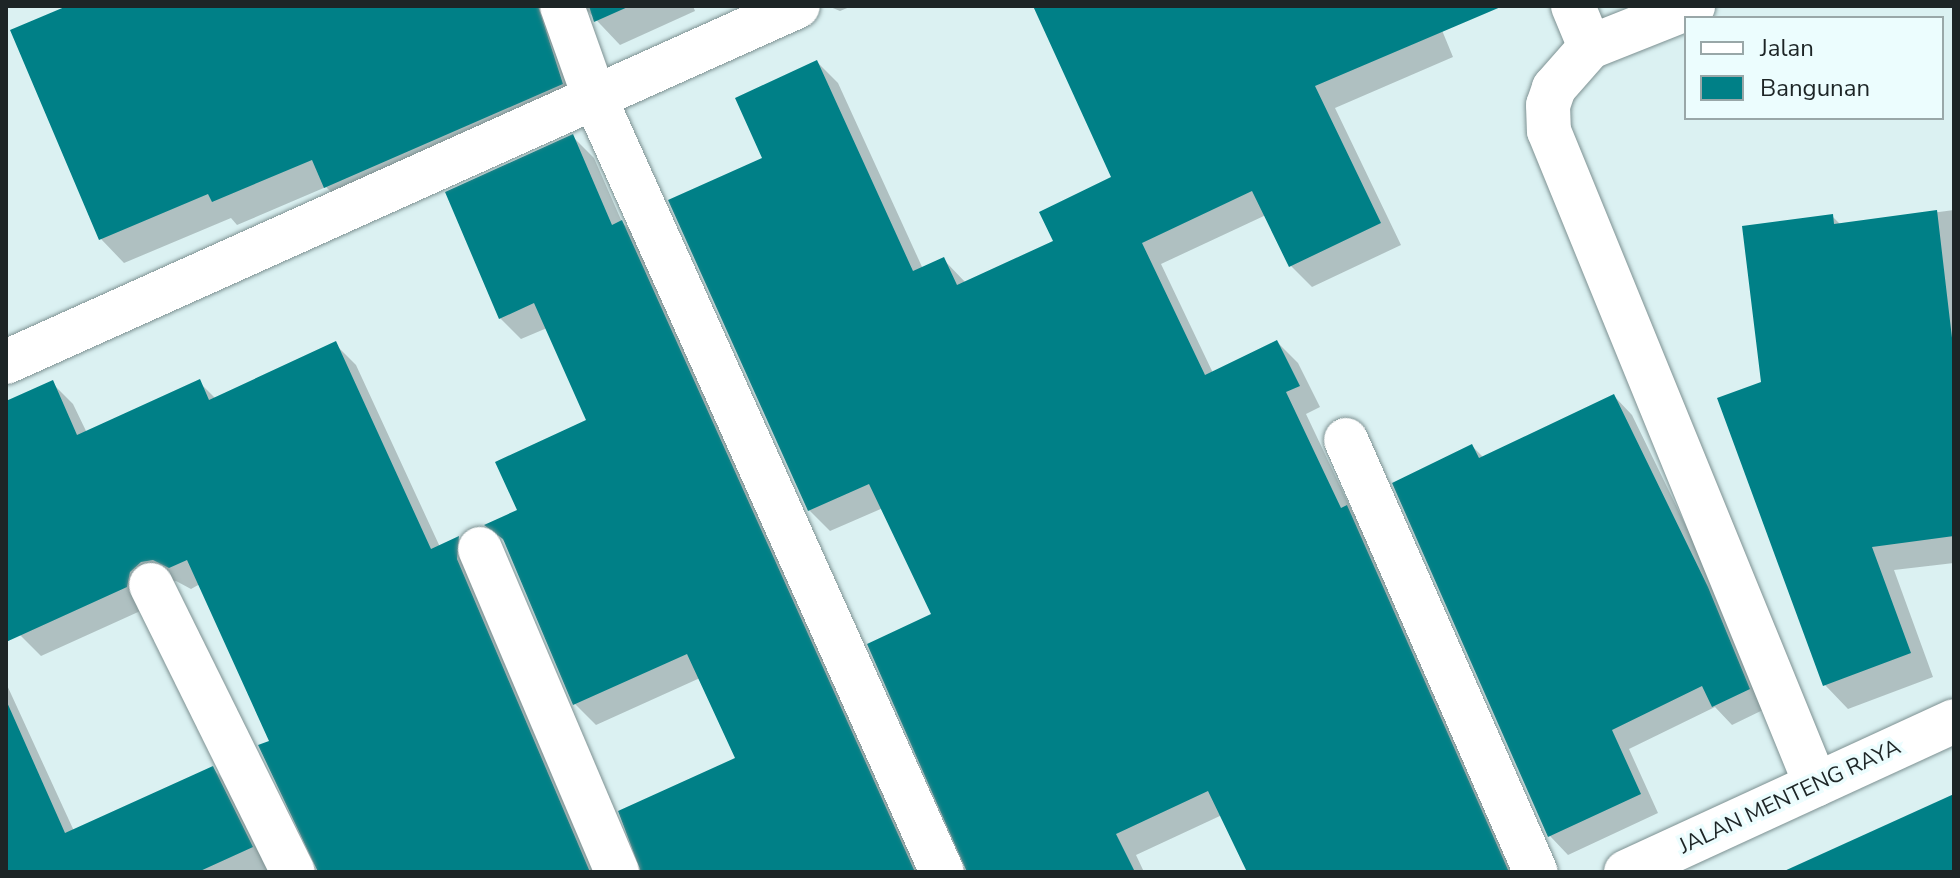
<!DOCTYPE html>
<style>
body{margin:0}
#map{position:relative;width:1960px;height:878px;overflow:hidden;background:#dbf1f2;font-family:"Nunito Sans",sans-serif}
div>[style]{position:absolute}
.shadow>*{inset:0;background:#0003}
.building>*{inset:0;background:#008087}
.roads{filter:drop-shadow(0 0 2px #7d9192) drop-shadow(0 0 2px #7d9192)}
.minor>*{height:44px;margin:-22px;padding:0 22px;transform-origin:22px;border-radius:22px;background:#fff}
.tertiary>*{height:44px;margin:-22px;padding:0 22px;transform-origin:22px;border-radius:22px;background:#fff}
span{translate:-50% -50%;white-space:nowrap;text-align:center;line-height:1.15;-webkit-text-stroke:7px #ecfdfe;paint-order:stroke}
.street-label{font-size:22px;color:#1d2526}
.frame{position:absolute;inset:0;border:8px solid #1d2526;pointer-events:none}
.legend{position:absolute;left:1684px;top:16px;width:260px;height:104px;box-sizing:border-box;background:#ecfdfe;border:2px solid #99a7a8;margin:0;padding:10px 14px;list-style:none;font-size:24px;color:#1d2526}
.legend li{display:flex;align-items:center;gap:16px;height:40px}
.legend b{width:40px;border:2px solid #99a7a8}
</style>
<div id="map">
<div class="shadow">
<div style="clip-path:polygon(72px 6px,578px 6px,586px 108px,349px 210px,326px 187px,237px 225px,231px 218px,124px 263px,101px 239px)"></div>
<div style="clip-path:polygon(583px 6px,693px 6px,695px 11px,620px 45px)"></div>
<div style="clip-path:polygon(828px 6px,852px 6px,840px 11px)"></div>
<div style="clip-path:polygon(1035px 6px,1432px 6px,1453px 57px,1335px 108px,1401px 245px,1312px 287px,1291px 266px,1266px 215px,1161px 264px,1213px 373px,1277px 342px,1298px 363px,1320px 407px,1306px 414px,1353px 513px,1368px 528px,1519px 872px,1248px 872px,1222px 815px,1136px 855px,1144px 872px,966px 872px,933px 615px,883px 508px,830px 531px,809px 510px,765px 159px,817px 62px,838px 83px,923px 269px,944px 260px,966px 283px,1056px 242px,1113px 178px)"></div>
<div style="clip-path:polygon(573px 137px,594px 158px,622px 222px,643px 244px,925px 872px,643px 872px,737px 759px,700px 678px,596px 725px,575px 704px,508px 545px,488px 525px,520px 511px,589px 421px,547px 328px,521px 339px,500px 318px)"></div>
<div style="clip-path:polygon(1954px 210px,1954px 563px,1894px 570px,1933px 677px,1848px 709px,1825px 685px,1763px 383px,1832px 216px,1841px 225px)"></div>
<div style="clip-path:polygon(335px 344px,356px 365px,440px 547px,459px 539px,479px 560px,601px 872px,317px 872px,318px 861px,271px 742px,200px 584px,191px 589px,176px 581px,162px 583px,147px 608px,41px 656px,20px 635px,6px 604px,6px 403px,52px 383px,73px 404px,87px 433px,199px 382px,216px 399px)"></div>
<div style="clip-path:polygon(1614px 396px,1632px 415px,1726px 608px,1767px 708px,1732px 725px,1715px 707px,1629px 749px,1658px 813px,1568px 855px,1550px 836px,1472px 446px,1484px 458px)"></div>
<div style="clip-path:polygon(6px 683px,74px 831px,212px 768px,234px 790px,276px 872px,6px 872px)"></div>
</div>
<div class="building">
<div style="clip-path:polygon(67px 6px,538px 6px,563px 84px,324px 188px,312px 160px,212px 202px,208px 194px,99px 240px,10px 30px)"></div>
<div style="clip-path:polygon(589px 6px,630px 6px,594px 22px)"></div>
<div style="clip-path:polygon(1033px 6px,1503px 6px,1315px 86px,1381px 223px,1289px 267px,1252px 191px,1142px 243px,1205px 375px,1277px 340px,1300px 386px,1286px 392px,1341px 508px,1347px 505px,1509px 872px,1247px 872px,1208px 791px,1116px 834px,1135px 872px,967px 872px,867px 644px,931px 614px,869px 484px,808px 511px,668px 200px,762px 158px,735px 98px,817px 60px,913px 271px,944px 257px,957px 285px,1053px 241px,1039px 212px,1111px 177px)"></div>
<div style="clip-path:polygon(573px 134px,612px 225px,622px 220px,915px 872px,641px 872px,618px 811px,735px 758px,687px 654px,573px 705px,503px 539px,484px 525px,517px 510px,495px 462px,586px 420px,534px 303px,499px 319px,445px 192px)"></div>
<div style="clip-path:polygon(1937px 210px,1954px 355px,1954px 536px,1872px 547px,1911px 653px,1823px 686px,1717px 398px,1761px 382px,1742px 226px,1833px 214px,1834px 224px)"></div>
<div style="clip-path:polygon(336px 341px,431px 549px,459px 536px,457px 559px,590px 872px,318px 872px,258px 745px,269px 741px,187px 560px,169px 568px,153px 560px,141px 562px,130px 572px,127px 587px,6px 642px,6px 401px,53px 380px,77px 435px,200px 379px,209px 400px)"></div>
<div style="clip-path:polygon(1614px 394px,1708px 587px,1750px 689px,1712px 707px,1702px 686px,1612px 730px,1641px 794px,1548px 837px,1392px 483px,1472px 444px,1479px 458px)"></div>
<div style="clip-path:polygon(6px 700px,65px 833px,213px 766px,253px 847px,198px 872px,6px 872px)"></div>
<div style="clip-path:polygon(1954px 794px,1954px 872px,1782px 872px)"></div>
</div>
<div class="roads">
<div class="minor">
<div style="left:562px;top:6px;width:96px;rotate:70.4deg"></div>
<div style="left:594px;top:96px;width:850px;rotate:65.85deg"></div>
<div style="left:1573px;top:6px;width:44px;rotate:67.5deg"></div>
<div style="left:1590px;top:47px;width:111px;rotate:-21.7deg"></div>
<div style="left:1590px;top:47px;width:55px;rotate:131.3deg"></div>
<div style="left:1554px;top:88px;width:18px;rotate:109deg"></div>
<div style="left:1548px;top:105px;width:26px;rotate:88deg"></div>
<div style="left:1549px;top:131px;width:706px;rotate:67.79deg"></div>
<div style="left:6px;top:362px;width:868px;rotate:-24.2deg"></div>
<div style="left:1346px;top:440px;width:472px;rotate:66.3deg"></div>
<div style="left:480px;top:549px;width:351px;rotate:67deg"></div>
<div style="left:151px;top:585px;width:320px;rotate:63.7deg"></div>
</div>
<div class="tertiary">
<div style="left:1626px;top:872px;width:361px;rotate:-24.7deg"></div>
</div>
</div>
<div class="street-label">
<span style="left:1790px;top:797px;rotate:-25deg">JALAN MENTENG RAYA</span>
</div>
<div class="frame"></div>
<ul class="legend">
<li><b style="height:10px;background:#fff"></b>Jalan</li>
<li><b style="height:22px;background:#008087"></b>Bangunan</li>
</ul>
</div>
